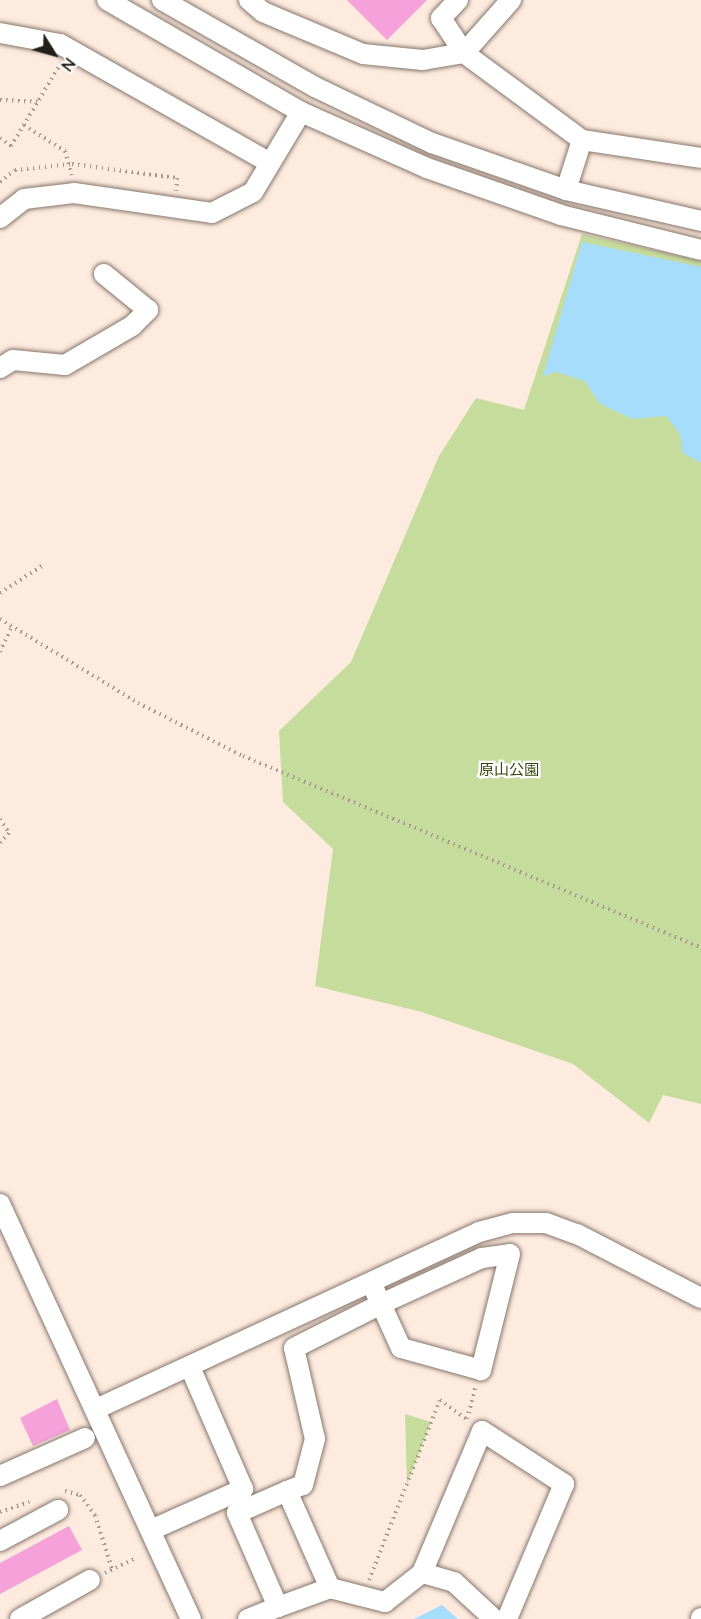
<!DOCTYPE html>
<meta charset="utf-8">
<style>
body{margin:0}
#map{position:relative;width:701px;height:1619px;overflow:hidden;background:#fdebdf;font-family:Quicksand,"Noto Sans JP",sans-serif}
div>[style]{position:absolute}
.green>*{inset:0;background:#c5dc9d}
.water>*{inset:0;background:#a6ddfc}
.building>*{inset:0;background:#f4a2d9}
.path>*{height:4px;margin-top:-2px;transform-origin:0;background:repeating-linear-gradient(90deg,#a4978e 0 1.5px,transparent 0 6px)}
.roads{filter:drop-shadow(0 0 2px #86766b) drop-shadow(0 0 2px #86766b)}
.minor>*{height:20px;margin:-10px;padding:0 10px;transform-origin:10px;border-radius:10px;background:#fff}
span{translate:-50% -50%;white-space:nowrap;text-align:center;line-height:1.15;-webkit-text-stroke:4.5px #fff;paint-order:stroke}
.park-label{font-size:15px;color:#374906}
.north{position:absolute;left:24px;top:24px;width:60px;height:60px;-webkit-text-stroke:4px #fff;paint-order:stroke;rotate:127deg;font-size:16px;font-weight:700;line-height:24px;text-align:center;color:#241e19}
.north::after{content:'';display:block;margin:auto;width:21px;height:27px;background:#241e19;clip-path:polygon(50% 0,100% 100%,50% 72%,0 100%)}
</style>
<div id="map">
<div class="green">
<div style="clip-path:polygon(582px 234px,701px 261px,701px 1104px,663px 1095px,649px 1123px,573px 1064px,422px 1012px,315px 986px,333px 849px,283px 802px,279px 731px,351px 662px,439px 456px,476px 398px,524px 410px)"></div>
<div style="clip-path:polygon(405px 1414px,431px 1422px,407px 1484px)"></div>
</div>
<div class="water">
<div style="clip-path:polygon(582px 242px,701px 267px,701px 463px,683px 453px,680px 434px,666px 416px,632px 419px,599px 403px,585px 381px,556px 372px,543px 376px)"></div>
<div style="clip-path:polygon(442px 1605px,458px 1619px,414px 1619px)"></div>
</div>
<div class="building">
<div style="clip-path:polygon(347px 0,427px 0,387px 40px)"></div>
<div style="clip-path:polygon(57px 1399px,70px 1430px,33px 1446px,20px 1418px)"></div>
<div style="clip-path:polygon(69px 1526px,82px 1550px,0 1594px,0 1563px)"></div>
</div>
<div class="path">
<div style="left:0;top:100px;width:38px;rotate:3deg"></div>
<div style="left:24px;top:125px;width:49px;rotate:32.4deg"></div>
<div style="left:65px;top:151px;width:25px;rotate:74deg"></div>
<div style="left:0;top:138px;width:14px;rotate:36deg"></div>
<div style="left:11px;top:146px;width:97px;rotate:-58.9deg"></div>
<div style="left:0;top:182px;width:19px;rotate:-39deg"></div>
<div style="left:15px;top:170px;width:57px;rotate:-6deg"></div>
<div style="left:72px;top:164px;width:106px;rotate:7.6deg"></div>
<div style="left:177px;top:178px;width:13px;rotate:94deg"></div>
<div style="left:0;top:593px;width:54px;rotate:-32.8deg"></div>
<div style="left:0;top:619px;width:162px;rotate:31.3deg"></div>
<div style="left:138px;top:703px;width:118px;rotate:26.8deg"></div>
<div style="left:243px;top:756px;width:497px;rotate:22.7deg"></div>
<div style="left:0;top:652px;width:29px;rotate:-65deg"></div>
<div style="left:0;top:819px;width:17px;rotate:57deg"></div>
<div style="left:9px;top:833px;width:13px;rotate:132deg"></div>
<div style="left:467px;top:1419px;width:34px;rotate:-75deg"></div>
<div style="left:65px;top:1491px;width:16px;rotate:15deg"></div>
<div style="left:80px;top:1495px;width:25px;rotate:53deg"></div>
<div style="left:95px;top:1515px;width:57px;rotate:72.5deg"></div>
<div style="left:0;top:1512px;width:31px;rotate:-19deg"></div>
<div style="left:105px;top:1573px;width:32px;rotate:-26deg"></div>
<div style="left:369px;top:1580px;width:193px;rotate:-68.5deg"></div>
<div style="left:440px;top:1400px;width:36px;rotate:36deg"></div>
</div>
<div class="roads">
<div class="minor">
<div style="left:107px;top:0;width:224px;rotate:30deg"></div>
<div style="left:301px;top:112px;width:138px;rotate:24deg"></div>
<div style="left:427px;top:168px;width:142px;rotate:19.3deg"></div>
<div style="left:561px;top:215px;width:144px;rotate:14deg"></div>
<div style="left:162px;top:0;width:176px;rotate:29.6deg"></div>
<div style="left:315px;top:87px;width:130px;rotate:25.6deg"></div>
<div style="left:432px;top:143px;width:142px;rotate:19.3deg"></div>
<div style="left:566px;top:190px;width:139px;rotate:12.9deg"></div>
<div style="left:249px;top:0;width:18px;rotate:41deg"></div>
<div style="left:263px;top:12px;width:108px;rotate:22.8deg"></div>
<div style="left:363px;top:54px;width:60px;rotate:5.7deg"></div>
<div style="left:423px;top:60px;width:42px;rotate:-9.7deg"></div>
<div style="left:464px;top:53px;width:71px;rotate:-48.4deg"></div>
<div style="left:458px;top:0;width:25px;rotate:133deg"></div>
<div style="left:441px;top:18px;width:42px;rotate:56.7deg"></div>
<div style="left:464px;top:53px;width:147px;rotate:36.4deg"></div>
<div style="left:0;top:33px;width:61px;rotate:10.4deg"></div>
<div style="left:60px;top:44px;width:241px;rotate:29.5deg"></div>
<div style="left:566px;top:190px;width:52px;rotate:-72.3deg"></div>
<div style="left:582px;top:140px;width:120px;rotate:8.6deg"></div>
<div style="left:0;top:218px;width:31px;rotate:-38deg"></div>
<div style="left:24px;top:199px;width:50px;rotate:-6.8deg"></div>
<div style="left:74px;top:193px;width:139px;rotate:8.2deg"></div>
<div style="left:212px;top:213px;width:46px;rotate:-27.1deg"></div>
<div style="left:253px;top:192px;width:93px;rotate:-59deg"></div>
<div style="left:0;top:368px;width:15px;rotate:-32deg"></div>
<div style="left:13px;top:360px;width:52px;rotate:5.5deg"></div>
<div style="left:65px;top:365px;width:78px;rotate:-30.2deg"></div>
<div style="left:132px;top:326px;width:23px;rotate:-45deg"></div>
<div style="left:148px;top:310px;width:57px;rotate:-140.7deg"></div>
<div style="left:0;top:1204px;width:457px;rotate:65.3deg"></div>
<div style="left:96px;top:1409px;width:422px;rotate:-24.8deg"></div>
<div style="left:479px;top:1232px;width:35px;rotate:-15deg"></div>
<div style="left:513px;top:1223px;width:33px"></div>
<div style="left:546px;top:1223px;width:33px;rotate:20deg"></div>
<div style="left:577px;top:1234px;width:140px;rotate:27.3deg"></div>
<div style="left:0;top:1476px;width:93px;rotate:-24.1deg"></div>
<div style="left:287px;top:1491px;width:106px;rotate:66.1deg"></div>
<div style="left:330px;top:1588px;width:55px;rotate:159.9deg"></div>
<div style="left:278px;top:1607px;width:103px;rotate:-113.6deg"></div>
<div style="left:237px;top:1513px;width:55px;rotate:-23.7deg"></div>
<div style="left:287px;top:1491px;width:17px;rotate:-21deg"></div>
<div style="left:303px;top:1485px;width:48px;rotate:-75.4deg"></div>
<div style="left:315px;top:1439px;width:93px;rotate:-103deg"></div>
<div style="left:294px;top:1348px;width:97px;rotate:-26.8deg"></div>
<div style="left:381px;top:1304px;width:111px;rotate:-24.5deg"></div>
<div style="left:482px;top:1258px;width:28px;rotate:-8deg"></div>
<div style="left:510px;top:1254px;width:120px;rotate:104deg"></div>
<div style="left:481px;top:1370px;width:83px;rotate:-164.6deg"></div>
<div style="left:401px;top:1348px;width:48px;rotate:-114.4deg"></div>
<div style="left:381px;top:1304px;width:21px;rotate:-115deg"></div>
<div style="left:151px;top:1530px;width:101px;rotate:-24deg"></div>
<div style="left:243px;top:1489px;width:133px;rotate:-113.5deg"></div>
<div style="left:0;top:1541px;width:66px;rotate:-28.1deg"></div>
<div style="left:330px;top:1588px;width:57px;rotate:14.3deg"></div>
<div style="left:385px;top:1602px;width:47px;rotate:-38.1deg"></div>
<div style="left:20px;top:1619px;width:80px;rotate:-29.1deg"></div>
<div style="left:248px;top:1619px;width:32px;rotate:-22deg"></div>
<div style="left:494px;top:1619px;width:54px;rotate:-137.2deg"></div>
<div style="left:454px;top:1582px;width:33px;rotate:-164deg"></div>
<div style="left:422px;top:1573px;width:154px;rotate:-67.1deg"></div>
<div style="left:482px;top:1431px;width:98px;rotate:32.9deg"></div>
<div style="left:564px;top:1484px;width:147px;rotate:112.9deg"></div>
<div style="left:701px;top:1619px;width:1px;rotate:-90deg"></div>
</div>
</div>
<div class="park-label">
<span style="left:509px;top:770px">原山公園</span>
</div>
<div class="north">N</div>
</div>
